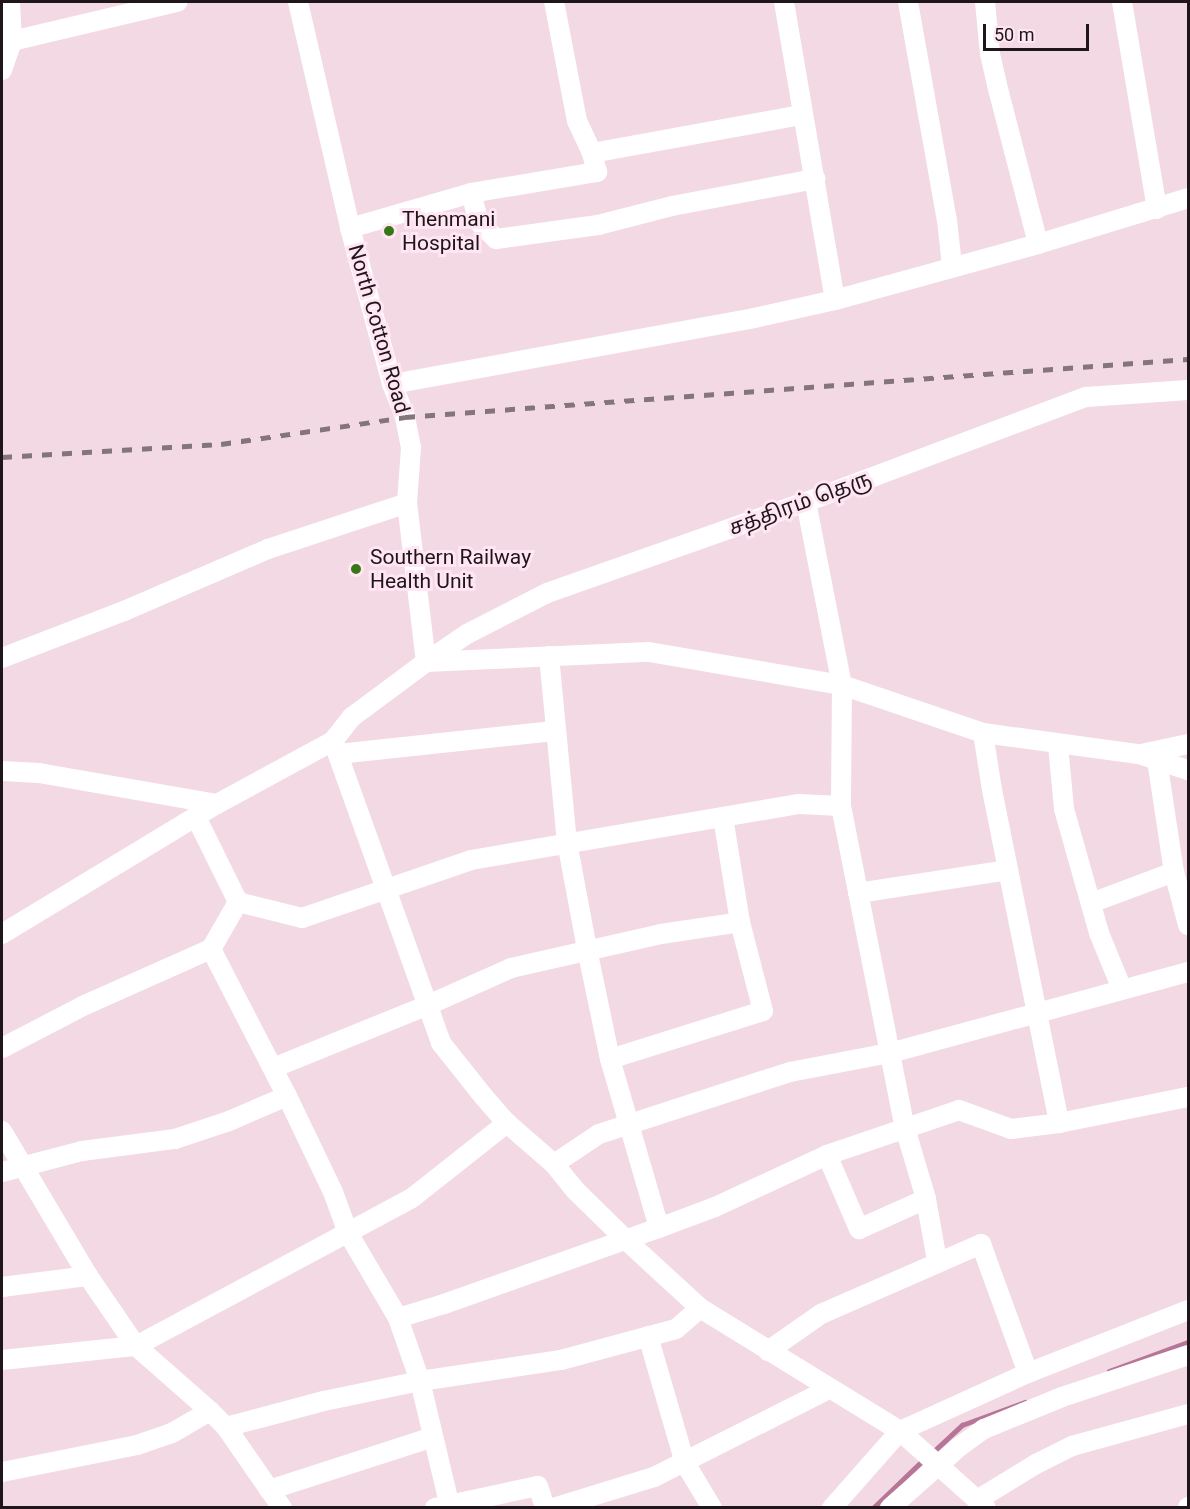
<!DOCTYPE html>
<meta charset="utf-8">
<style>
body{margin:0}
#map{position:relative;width:1190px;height:1509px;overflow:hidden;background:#f2d9e4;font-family:Roboto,"Noto Sans Tamil",sans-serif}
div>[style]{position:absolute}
.stream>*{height:4.5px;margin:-2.25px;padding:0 2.25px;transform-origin:2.25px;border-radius:2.25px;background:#b77697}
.minor>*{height:20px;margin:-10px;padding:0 10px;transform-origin:10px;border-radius:10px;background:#fff}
.rail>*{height:4.5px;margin-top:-2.25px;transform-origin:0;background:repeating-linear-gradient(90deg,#84747b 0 10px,transparent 0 20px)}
.dots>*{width:16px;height:16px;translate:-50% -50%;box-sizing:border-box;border:3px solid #ffe6f2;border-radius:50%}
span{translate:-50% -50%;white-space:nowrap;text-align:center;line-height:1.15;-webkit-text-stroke:6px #ffe6f2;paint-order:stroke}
.poi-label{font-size:21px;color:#1e161a}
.left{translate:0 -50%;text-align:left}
.street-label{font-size:21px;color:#1e161a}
.frame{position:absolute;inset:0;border:3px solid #1e161a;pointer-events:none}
.scale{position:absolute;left:983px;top:24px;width:106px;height:27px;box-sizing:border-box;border:3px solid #1e161a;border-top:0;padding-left:8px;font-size:18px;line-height:21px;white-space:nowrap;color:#1e161a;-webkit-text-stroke:4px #ffe6f2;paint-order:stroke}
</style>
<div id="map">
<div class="stream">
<div style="left:1109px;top:1371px;width:84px;rotate:-20.2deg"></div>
<div style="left:932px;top:1453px;width:41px;rotate:-43deg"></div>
<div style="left:962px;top:1425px;width:67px;rotate:-20.1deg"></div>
<div style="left:873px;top:1508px;width:69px;rotate:-43.8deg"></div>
</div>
<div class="minor">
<div style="left:298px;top:2px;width:232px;rotate:77deg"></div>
<div style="left:350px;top:228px;width:162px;rotate:74.9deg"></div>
<div style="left:392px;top:384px;width:35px;rotate:68deg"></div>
<div style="left:405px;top:417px;width:32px;rotate:79deg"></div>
<div style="left:411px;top:448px;width:55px;rotate:94.2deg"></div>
<div style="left:407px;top:503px;width:160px;rotate:83.2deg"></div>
<div style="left:784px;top:2px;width:302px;rotate:80.3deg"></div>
<div style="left:908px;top:2px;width:221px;rotate:79.9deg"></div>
<div style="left:947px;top:220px;width:46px;rotate:83.8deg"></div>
<div style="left:985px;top:2px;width:52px;rotate:84.5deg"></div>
<div style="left:990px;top:54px;width:32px;rotate:77deg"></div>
<div style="left:997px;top:85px;width:164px;rotate:75.5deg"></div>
<div style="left:1122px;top:2px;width:210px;rotate:80.4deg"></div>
<div style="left:12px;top:41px;width:170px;rotate:-13.3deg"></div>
<div style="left:2px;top:70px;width:31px;rotate:-71deg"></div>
<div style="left:12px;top:41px;width:39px;rotate:-93deg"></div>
<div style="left:592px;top:153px;width:213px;rotate:-10.3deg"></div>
<div style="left:471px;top:193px;width:30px;rotate:75deg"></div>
<div style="left:479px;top:222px;width:24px;rotate:45deg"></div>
<div style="left:496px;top:239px;width:103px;rotate:-7.8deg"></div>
<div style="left:598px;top:225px;width:76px;rotate:-14.4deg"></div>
<div style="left:672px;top:206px;width:146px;rotate:-10.7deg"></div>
<div style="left:350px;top:228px;width:126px;rotate:-16.1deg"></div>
<div style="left:471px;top:193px;width:128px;rotate:-9.5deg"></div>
<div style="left:597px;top:172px;width:20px;rotate:-105deg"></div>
<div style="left:592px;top:153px;width:35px;rotate:-115deg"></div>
<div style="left:577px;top:121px;width:121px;rotate:-100.9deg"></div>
<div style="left:392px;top:384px;width:368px;rotate:-10.3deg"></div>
<div style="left:754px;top:318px;width:83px;rotate:-12.5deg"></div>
<div style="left:835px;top:300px;width:211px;rotate:-15.4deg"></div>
<div style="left:1038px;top:244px;width:157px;rotate:-17deg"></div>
<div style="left:806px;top:502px;width:187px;rotate:78.9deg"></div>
<div style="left:842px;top:685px;width:121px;rotate:90.5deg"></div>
<div style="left:841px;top:806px;width:328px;rotate:78.8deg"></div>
<div style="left:905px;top:1128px;width:74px;rotate:73.5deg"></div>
<div style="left:926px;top:1199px;width:63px;rotate:79.9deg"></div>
<div style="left:549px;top:656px;width:187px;rotate:84.5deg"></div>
<div style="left:567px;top:842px;width:109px;rotate:79.4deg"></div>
<div style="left:587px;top:949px;width:112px;rotate:78.2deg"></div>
<div style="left:610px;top:1059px;width:176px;rotate:73.8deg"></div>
<div style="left:2px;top:658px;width:131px;rotate:-21.1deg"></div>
<div style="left:124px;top:611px;width:157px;rotate:-23.3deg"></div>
<div style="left:268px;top:549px;width:146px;rotate:-18.3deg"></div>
<div style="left:426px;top:662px;width:223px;rotate:-2.6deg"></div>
<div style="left:649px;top:652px;width:196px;rotate:9.7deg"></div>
<div style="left:842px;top:685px;width:149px;rotate:18.8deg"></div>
<div style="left:983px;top:733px;width:157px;rotate:7.7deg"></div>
<div style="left:1139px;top:754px;width:52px;rotate:18.1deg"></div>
<div style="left:983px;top:733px;width:58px;rotate:81deg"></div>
<div style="left:992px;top:790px;width:340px;rotate:78.6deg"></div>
<div style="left:333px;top:741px;width:321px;rotate:70.3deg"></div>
<div style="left:441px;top:1043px;width:69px;rotate:51.5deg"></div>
<div style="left:484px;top:1097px;width:35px;rotate:49deg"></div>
<div style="left:507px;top:1123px;width:62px;rotate:41.1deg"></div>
<div style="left:554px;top:1164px;width:33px;rotate:51deg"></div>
<div style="left:575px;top:1190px;width:71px;rotate:44.4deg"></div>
<div style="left:626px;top:1240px;width:100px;rotate:42.6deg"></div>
<div style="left:700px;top:1308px;width:235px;rotate:31.6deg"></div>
<div style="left:900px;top:1431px;width:115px;rotate:41.8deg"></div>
<div style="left:1058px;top:745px;width:64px;rotate:84.6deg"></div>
<div style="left:1064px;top:809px;width:41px;rotate:74.2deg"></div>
<div style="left:1075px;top:848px;width:88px;rotate:74.2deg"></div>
<div style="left:1099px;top:933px;width:61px;rotate:67.7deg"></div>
<div style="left:338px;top:754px;width:217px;rotate:-6.1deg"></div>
<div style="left:1141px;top:754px;width:48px;rotate:-12deg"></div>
<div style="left:1157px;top:760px;width:113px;rotate:81.4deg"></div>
<div style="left:1174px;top:872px;width:55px;rotate:75.2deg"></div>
<div style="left:2px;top:771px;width:37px;rotate:3deg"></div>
<div style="left:39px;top:773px;width:181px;rotate:9.9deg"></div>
<div style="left:196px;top:817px;width:95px;rotate:63.7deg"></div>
<div style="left:858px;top:893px;width:152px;rotate:-8.7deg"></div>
<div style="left:1091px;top:903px;width:89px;rotate:-20.5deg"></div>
<div style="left:2px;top:934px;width:251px;rotate:-31.2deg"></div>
<div style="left:217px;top:804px;width:132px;rotate:-28.5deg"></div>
<div style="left:333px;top:741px;width:31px;rotate:-52deg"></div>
<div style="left:352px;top:717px;width:92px;rotate:-36.6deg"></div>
<div style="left:426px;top:662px;width:50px;rotate:-34.3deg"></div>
<div style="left:467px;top:634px;width:90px;rotate:-27.1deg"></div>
<div style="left:547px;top:593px;width:275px;rotate:-19.4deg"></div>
<div style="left:806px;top:502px;width:299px;rotate:-20.6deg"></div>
<div style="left:1086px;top:397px;width:102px;rotate:-3.9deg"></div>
<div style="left:211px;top:949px;width:165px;rotate:62.7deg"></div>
<div style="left:287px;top:1096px;width:106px;rotate:64.4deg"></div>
<div style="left:333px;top:1192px;width:44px;rotate:69.9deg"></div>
<div style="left:348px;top:1233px;width:99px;rotate:59.5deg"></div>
<div style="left:398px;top:1318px;width:67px;rotate:70.8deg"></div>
<div style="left:420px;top:1381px;width:125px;rotate:76.6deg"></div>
<div style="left:2px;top:1048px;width:93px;rotate:-27.4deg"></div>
<div style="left:85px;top:1005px;width:138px;rotate:-24deg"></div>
<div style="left:211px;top:949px;width:54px;rotate:-60.1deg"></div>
<div style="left:238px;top:902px;width:66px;rotate:14deg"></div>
<div style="left:302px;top:918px;width:179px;rotate:-18.9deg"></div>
<div style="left:471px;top:860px;width:333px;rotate:-9.7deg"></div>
<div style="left:799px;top:804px;width:42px;rotate:2.7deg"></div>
<div style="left:610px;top:1059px;width:160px;rotate:-17.4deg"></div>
<div style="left:763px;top:1011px;width:92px;rotate:-104.5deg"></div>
<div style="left:740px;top:922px;width:106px;rotate:-99.2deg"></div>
<div style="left:273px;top:1068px;width:165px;rotate:-22.1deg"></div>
<div style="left:426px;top:1006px;width:93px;rotate:-24.1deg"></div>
<div style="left:511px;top:968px;width:154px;rotate:-12.8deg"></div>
<div style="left:661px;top:934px;width:80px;rotate:-8.6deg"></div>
<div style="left:2px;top:1131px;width:169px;rotate:59.3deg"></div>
<div style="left:88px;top:1276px;width:85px;rotate:55.6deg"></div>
<div style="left:136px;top:1346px;width:98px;rotate:41.3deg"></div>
<div style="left:827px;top:1155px;width:81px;rotate:66.6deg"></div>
<div style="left:859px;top:1229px;width:73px;rotate:-24.1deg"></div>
<div style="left:554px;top:1164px;width:54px;rotate:-33.7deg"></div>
<div style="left:599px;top:1134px;width:201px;rotate:-18deg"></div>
<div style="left:790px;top:1072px;width:102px;rotate:-10.8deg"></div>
<div style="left:890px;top:1053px;width:309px;rotate:-15.2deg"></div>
<div style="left:2px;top:1172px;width:83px;rotate:-14.7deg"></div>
<div style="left:82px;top:1151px;width:94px;rotate:-7.4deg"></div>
<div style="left:175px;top:1139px;width:57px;rotate:-18.4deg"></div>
<div style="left:229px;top:1121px;width:63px;rotate:-23.3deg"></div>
<div style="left:2px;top:1287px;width:87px;rotate:-7.3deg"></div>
<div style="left:398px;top:1318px;width:48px;rotate:-16.9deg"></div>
<div style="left:444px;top:1304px;width:228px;rotate:-19.5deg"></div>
<div style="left:659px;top:1228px;width:60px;rotate:-20.6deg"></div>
<div style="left:715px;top:1207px;width:123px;rotate:-24.9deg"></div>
<div style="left:827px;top:1155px;width:139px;rotate:-18.8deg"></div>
<div style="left:959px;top:1110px;width:55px;rotate:20.1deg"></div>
<div style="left:1011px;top:1129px;width:48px;rotate:-7.1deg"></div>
<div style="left:1059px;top:1123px;width:132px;rotate:-11.4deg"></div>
<div style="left:648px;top:1336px;width:132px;rotate:73.8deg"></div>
<div style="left:685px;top:1463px;width:52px;rotate:59deg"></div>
<div style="left:768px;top:1351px;width:65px;rotate:-34.9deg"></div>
<div style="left:821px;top:1314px;width:175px;rotate:-23.6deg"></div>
<div style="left:981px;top:1244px;width:137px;rotate:70deg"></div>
<div style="left:2px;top:1360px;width:135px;rotate:-6deg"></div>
<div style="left:136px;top:1346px;width:313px;rotate:-28.2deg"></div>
<div style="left:412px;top:1198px;width:121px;rotate:-38.3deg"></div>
<div style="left:226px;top:1427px;width:101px;rotate:-14.9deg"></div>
<div style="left:324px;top:1401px;width:98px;rotate:-11.8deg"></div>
<div style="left:420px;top:1381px;width:143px;rotate:-8.5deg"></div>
<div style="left:561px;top:1360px;width:119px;rotate:-15.1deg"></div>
<div style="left:676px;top:1329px;width:32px;rotate:-41deg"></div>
<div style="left:2px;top:1472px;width:138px;rotate:-11.3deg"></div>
<div style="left:137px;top:1445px;width:37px;rotate:-19deg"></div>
<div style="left:172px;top:1433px;width:44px;rotate:-30.1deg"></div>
<div style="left:210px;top:1411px;width:23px;rotate:45deg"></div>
<div style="left:226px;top:1427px;width:98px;rotate:55.3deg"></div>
<div style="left:269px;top:1490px;width:172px;rotate:-17.9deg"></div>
<div style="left:977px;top:1500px;width:69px;rotate:-31.4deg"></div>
<div style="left:1036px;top:1464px;width:40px;rotate:-26.6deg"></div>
<div style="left:1072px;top:1446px;width:120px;rotate:-15.4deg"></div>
<div style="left:435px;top:1508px;width:105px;rotate:-12.1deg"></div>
<div style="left:538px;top:1486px;width:23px;rotate:72deg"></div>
<div style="left:553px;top:1508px;width:106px;rotate:-17.1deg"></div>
<div style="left:654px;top:1477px;width:196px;rotate:-26.7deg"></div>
<div style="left:832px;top:1508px;width:103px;rotate:-48.6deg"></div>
<div style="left:900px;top:1431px;width:141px;rotate:-24.4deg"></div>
<div style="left:1028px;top:1373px;width:172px;rotate:-21.5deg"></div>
<div style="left:890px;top:1508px;width:92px;rotate:-41.5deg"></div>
<div style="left:959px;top:1447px;width:31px;rotate:-36deg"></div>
<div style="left:984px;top:1429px;width:84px;rotate:-22.3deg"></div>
<div style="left:1062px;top:1397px;width:133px;rotate:-18.4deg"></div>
<div style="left:1188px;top:1508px;width:1px;rotate:-90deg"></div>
</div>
<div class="rail">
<div style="left:2px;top:457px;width:219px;rotate:-3.4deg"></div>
<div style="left:221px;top:444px;width:186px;rotate:-8.3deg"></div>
<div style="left:405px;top:417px;width:785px;rotate:-4.24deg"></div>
</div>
<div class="dots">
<div style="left:389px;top:231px;background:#367818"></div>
<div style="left:356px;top:569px;background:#367818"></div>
</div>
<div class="poi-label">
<span class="left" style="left:402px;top:231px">Thenmani<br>Hospital</span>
<span class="left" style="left:370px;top:569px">Southern Railway<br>Health Unit</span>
</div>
<div class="street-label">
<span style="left:379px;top:329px;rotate:74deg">North Cotton Road</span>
<span style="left:800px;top:503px;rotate:-20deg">சத்திரம் தெரு</span>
</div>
<div class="frame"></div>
<div class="scale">50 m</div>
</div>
